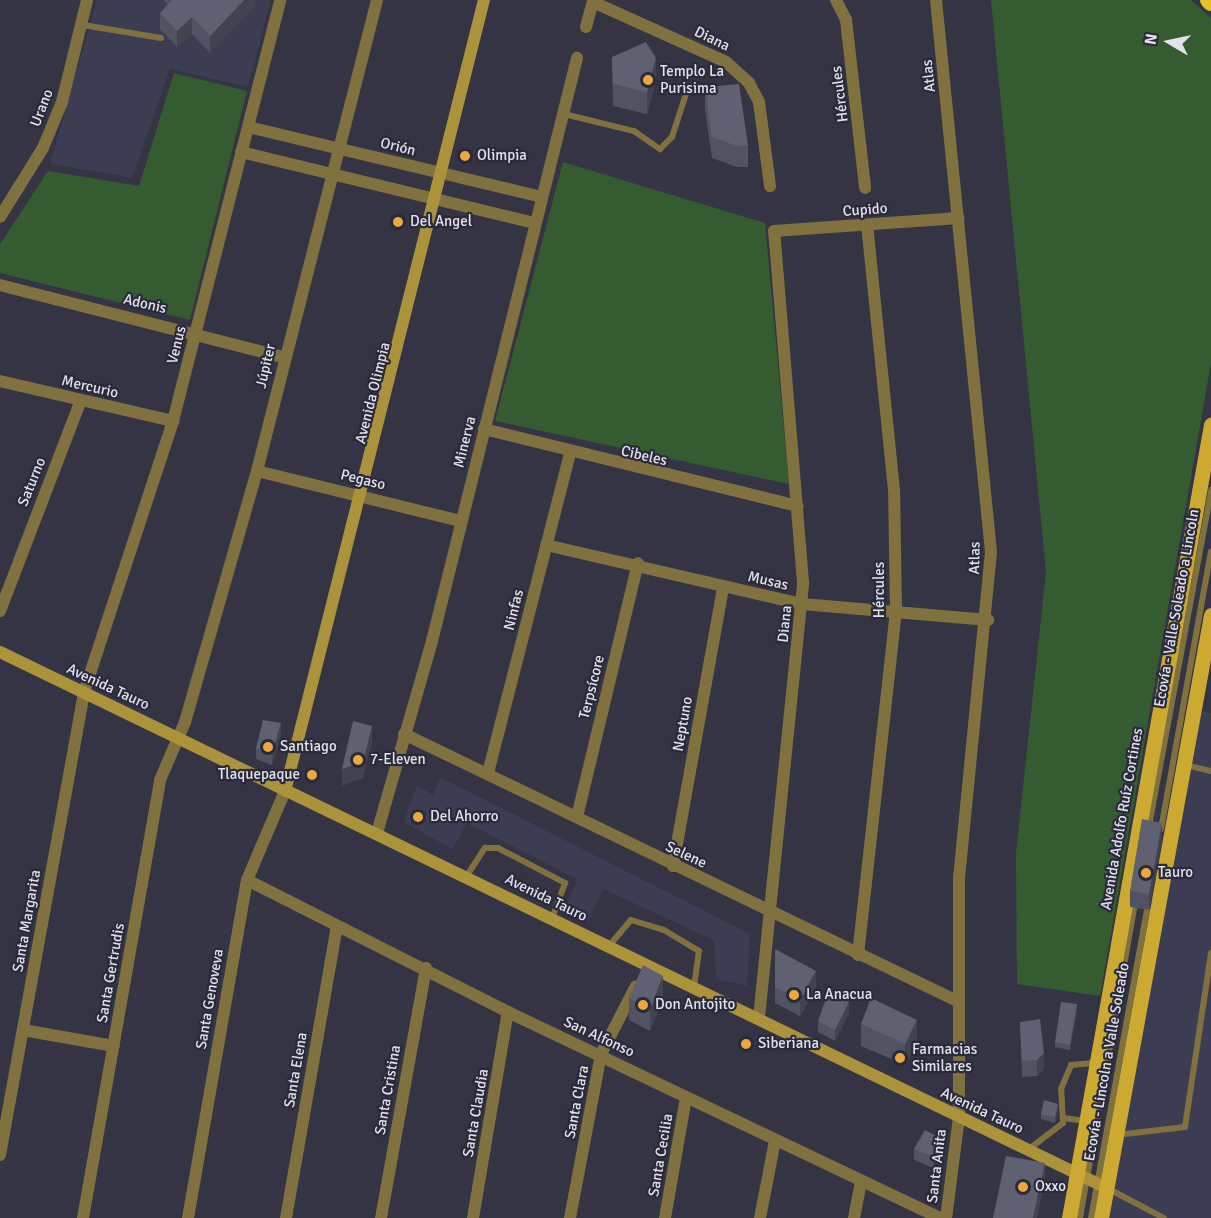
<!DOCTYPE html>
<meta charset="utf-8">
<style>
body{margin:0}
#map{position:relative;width:1211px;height:1218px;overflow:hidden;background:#343445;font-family:Signika,sans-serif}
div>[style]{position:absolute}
.built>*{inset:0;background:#3c3d53}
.green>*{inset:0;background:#345c30}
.lane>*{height:6px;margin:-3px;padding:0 3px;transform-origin:3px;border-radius:3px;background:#81713e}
.street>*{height:12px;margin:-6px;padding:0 6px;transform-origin:6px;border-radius:6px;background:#81713e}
.secondary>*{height:12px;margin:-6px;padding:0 6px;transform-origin:6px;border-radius:6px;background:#ab923b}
.primary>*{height:15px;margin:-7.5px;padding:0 7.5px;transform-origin:7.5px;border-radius:7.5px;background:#ccaa32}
.highway>*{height:18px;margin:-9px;padding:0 9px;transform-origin:9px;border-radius:9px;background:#e9c022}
.wall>*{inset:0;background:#525362}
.shaded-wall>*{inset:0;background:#424350}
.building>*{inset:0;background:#5f6072}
.dots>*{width:16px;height:16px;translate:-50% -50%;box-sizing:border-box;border:3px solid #2a2a3a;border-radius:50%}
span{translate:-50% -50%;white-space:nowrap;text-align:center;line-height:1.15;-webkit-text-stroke:4.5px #2a2a3a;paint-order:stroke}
.street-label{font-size:15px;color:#e1e2ec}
.poi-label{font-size:15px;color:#e1e2ec}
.left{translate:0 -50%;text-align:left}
.right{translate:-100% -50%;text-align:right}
.north{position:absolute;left:1139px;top:12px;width:60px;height:60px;-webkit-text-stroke:4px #2a2a3a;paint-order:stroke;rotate:279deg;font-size:16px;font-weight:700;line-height:24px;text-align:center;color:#e1e2ec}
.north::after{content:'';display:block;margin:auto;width:21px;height:27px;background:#e1e2ec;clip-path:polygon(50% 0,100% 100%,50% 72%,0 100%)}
</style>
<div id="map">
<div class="built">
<div style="clip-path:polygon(97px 0,271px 0,248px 87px,170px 69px,132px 178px,50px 164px)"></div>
<div style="clip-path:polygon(1200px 711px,1211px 713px,1211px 1218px,1109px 1218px)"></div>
<div style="clip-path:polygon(440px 777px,750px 934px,747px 986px,716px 979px,714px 940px,603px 889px,588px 921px,565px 910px,577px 879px,467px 823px,452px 849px,404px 822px,417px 785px,433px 795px)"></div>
</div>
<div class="green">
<div style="clip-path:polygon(991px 0,1191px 0,1211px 18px,1211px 363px,1100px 996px,1017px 984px,1016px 853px,1046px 572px)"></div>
<div style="clip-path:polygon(174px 73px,247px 91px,190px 320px,0 273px,0 244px,48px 171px,139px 186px)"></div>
<div style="clip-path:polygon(563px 162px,765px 223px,789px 484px,495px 421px)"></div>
</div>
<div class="lane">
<div style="left:83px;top:25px;width:79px;rotate:9.5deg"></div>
<div style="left:564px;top:114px;width:72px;rotate:13.7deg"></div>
<div style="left:634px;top:131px;width:32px;rotate:35deg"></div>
<div style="left:660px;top:149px;width:17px;rotate:-45deg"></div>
<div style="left:672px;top:137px;width:45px;rotate:-72deg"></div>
<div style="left:1185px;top:765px;width:27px;rotate:13deg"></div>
<div style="left:1149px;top:826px;width:342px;rotate:-79.5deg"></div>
<div style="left:1161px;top:829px;width:282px;rotate:-79.8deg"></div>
<div style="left:466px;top:877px;width:35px;rotate:-57deg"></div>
<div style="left:485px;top:848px;width:13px"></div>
<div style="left:498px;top:848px;width:76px;rotate:27.6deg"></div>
<div style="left:565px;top:883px;width:37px;rotate:110deg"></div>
<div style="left:609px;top:946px;width:34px;rotate:-50deg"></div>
<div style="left:631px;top:920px;width:34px;rotate:17deg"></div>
<div style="left:664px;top:930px;width:41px;rotate:31deg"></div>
<div style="left:699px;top:951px;width:37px;rotate:98deg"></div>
<div style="left:1064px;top:1118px;width:21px;rotate:8deg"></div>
<div style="left:1117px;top:1135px;width:68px;rotate:-6.7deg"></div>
<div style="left:1185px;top:1127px;width:176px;rotate:-81.5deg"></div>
<div style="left:1029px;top:1149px;width:43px;rotate:-37.4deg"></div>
<div style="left:1063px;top:1123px;width:34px;rotate:-93deg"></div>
<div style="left:1061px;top:1089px;width:26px;rotate:-67deg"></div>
<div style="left:1071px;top:1065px;width:25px;rotate:-5deg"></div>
<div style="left:1107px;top:1188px;width:64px;rotate:27.8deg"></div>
<div style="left:1080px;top:1218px;width:315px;rotate:-80.1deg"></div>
<div style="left:1091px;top:1218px;width:313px;rotate:-79.7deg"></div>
</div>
<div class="street">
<div style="left:836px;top:0;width:22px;rotate:63deg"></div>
<div style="left:846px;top:20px;width:169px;rotate:83.5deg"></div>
<div style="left:936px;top:0;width:555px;rotate:84.31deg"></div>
<div style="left:991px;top:552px;width:328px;rotate:95.6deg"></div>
<div style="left:959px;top:878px;width:239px;rotate:90deg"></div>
<div style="left:959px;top:1117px;width:102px;rotate:97.3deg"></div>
<div style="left:593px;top:2px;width:146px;rotate:24.3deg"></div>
<div style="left:726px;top:62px;width:31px;rotate:42deg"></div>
<div style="left:749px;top:83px;width:21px;rotate:62deg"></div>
<div style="left:759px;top:102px;width:85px;rotate:82.5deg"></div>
<div style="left:586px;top:27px;width:28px;rotate:-75deg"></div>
<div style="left:248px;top:127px;width:302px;rotate:13.4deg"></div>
<div style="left:241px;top:152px;width:302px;rotate:13.6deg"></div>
<div style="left:0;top:217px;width:81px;rotate:-58.1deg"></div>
<div style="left:43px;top:148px;width:50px;rotate:-67.6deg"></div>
<div style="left:62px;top:102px;width:105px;rotate:-76.2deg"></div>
<div style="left:0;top:285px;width:291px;rotate:14.3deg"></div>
<div style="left:0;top:381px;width:178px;rotate:13deg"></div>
<div style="left:484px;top:429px;width:323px;rotate:13.8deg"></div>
<div style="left:257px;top:471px;width:210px;rotate:13.8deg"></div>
<div style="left:546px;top:545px;width:263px;rotate:13deg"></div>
<div style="left:802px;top:604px;width:187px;rotate:4.9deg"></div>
<div style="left:0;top:611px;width:226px;rotate:-69deg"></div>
<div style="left:404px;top:734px;width:614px;rotate:25.77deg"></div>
<div style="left:488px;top:773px;width:329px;rotate:-75.6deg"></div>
<div style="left:577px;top:817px;width:261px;rotate:-76.5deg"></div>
<div style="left:377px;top:833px;width:200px;rotate:-74deg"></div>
<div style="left:432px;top:641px;width:601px;rotate:-76.03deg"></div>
<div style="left:673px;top:866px;width:283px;rotate:-79.8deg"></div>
<div style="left:247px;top:880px;width:292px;rotate:26.8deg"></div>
<div style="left:508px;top:1012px;width:478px;rotate:25.5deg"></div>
<div style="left:858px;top:955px;width:346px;rotate:-83.7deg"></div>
<div style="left:896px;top:611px;width:121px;rotate:-90.9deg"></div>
<div style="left:894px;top:490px;width:266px;rotate:-95.8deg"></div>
<div style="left:759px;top:1018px;width:438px;rotate:-84.2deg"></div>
<div style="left:803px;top:582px;width:352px;rotate:-94.7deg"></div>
<div style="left:774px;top:231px;width:185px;rotate:-4deg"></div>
<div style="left:23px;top:1030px;width:92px;rotate:10deg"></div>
<div style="left:0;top:1155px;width:471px;rotate:-79.7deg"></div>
<div style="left:84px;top:692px;width:285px;rotate:-71.8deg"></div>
<div style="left:173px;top:421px;width:434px;rotate:-75.7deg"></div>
<div style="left:83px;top:1218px;width:445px;rotate:-80deg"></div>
<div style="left:160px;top:780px;width:63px;rotate:-66.7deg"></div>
<div style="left:185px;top:722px;width:261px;rotate:-74deg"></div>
<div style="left:257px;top:471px;width:486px;rotate:-75.7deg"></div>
<div style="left:188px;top:1218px;width:343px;rotate:-80.1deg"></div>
<div style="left:247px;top:880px;width:97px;rotate:-66.9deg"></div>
<div style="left:286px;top:1218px;width:295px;rotate:-80.1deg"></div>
<div style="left:381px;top:1218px;width:254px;rotate:-79.8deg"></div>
<div style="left:473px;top:1218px;width:209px;rotate:-80.4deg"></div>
<div style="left:570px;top:1218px;width:167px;rotate:-79.3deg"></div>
<div style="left:601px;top:1054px;width:76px;rotate:-62.8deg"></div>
<div style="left:665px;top:1218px;width:122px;rotate:-80.1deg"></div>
<div style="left:760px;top:1218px;width:78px;rotate:-79deg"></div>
<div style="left:854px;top:1218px;width:37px;rotate:-79deg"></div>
</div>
<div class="secondary">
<div style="left:0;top:652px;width:1230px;rotate:25.84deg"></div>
<div style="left:285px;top:791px;width:816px;rotate:-75.88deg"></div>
</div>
<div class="primary">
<div style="left:1069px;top:1218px;width:806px;rotate:-79.85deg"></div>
<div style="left:1101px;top:1218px;width:613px;rotate:-79.66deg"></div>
</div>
<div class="highway">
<div style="left:1209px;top:0;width:3px;rotate:45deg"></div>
</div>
<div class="wall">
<div style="clip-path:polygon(163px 0,255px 0,255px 5px,210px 53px,192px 34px,177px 47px,160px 29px,160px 13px,168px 4px)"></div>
<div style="clip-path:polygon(612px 57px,656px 80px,647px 114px,613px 106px)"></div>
<div style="clip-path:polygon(705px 87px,748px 145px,748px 167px,737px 167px,712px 158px,705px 109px)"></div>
<div style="clip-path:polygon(281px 734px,272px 765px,256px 759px,256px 748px)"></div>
<div style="clip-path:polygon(1162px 839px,1149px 910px,1130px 907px,1130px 891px)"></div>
<div style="clip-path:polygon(775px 949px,816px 987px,800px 1016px,775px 1003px)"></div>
<div style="clip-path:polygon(629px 998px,663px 998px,650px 1031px,629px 1020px)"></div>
<div style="clip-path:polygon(1077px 1010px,1070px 1050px,1055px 1047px,1055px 1042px)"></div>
<div style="clip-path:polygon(849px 1013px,835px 1041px,818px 1032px,818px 1021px)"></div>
<div style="clip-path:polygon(1020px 1022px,1044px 1069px,1037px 1076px,1022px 1077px)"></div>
<div style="clip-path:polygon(861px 1024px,917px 1041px,905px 1065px,861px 1046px)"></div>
<div style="clip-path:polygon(1058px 1110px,1055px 1123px,1041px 1119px,1041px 1114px)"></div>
<div style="clip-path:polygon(914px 1149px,942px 1150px,933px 1168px,914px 1160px)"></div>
</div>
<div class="shaded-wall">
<div style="clip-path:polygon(244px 0,255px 0,255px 5px,210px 53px,210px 36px)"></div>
<div style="clip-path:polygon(192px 17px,192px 34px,177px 47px,177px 31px)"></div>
<div style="clip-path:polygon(656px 58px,656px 80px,647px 114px,647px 92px)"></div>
<div style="clip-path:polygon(281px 723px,281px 734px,272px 765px,272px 754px)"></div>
<div style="clip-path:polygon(372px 726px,372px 742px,363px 778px,342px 786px,342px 769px)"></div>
<div style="clip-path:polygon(1162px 823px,1162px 839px,1149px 910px,1149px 894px)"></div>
<div style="clip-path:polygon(816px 971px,816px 987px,800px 1016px,800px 1000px)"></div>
<div style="clip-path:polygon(663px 976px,663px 998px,650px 1031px,650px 1009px)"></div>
<div style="clip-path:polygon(849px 1002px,849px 1013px,835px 1041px,835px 1030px)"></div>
<div style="clip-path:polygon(1077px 1004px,1077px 1010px,1070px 1050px,1070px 1045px)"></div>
<div style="clip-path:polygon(917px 1020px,917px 1041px,905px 1065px,905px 1044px)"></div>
<div style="clip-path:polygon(1044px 1053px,1044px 1069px,1037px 1076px,1037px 1060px)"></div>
<div style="clip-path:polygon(1058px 1104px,1058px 1110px,1055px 1123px,1055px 1117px)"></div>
<div style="clip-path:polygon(942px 1139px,942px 1150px,933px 1168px,933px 1157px)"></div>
<div style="clip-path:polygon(1045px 1163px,1045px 1179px,1037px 1218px,1033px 1218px)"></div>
</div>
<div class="building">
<div style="clip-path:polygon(172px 0,244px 0,210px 36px,192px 17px,177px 31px,160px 13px)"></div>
<div style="clip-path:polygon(646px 42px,656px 58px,647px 92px,613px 84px,612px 57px)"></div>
<div style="clip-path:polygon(739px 84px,748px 145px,737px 146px,712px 137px,705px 87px)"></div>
<div style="clip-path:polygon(263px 720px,281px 723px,272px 754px,256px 748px)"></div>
<div style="clip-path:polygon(353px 721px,372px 726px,363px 762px,342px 769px)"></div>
<div style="clip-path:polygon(1142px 819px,1162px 823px,1149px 894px,1130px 891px)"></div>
<div style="clip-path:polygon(775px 949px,816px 971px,800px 1000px,775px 987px)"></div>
<div style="clip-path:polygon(643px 965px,663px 976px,650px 1009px,629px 998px)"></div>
<div style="clip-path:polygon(828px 993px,849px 1002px,835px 1030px,818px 1021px)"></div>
<div style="clip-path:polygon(871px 998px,917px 1020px,905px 1044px,861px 1024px)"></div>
<div style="clip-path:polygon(1061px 1002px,1077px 1004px,1070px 1045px,1055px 1042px)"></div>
<div style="clip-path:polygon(1040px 1019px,1044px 1053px,1037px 1060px,1022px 1061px,1020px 1022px)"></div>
<div style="clip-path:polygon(1044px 1100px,1058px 1104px,1055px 1117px,1041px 1114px)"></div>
<div style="clip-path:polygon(925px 1130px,942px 1139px,933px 1157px,914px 1149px)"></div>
<div style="clip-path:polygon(1006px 1156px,1045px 1163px,1033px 1218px,993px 1218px)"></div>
</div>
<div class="dots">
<div style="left:648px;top:80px;background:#eea73d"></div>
<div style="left:465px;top:156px;background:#eea73d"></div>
<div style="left:398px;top:222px;background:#eea73d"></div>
<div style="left:268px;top:747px;background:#eea73d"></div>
<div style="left:358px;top:760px;background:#eea73d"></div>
<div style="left:312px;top:775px;background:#eea73d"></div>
<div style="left:418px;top:817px;background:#eea73d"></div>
<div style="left:1146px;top:873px;background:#eea73d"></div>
<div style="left:794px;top:995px;background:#eea73d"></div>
<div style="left:643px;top:1005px;background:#eea73d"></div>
<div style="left:746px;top:1044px;background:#eea73d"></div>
<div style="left:900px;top:1058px;background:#eea73d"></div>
<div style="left:1023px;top:1187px;background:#eea73d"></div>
</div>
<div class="street-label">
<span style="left:712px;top:39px;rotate:26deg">Diana</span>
<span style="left:929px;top:76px;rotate:-96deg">Atlas</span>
<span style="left:840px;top:94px;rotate:-97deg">Hércules</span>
<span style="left:42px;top:108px;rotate:-69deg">Urano</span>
<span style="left:398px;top:147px;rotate:14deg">Orión</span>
<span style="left:865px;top:210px;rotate:-4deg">Cupido</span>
<span style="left:145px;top:304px;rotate:13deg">Adonis</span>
<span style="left:177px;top:345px;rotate:-76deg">Venus</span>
<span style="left:266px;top:366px;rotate:-77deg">Júpiter</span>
<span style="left:90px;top:387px;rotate:13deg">Mercurio</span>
<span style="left:373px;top:393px;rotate:-76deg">Avenida Olimpia</span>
<span style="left:465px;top:442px;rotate:-76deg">Minerva</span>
<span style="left:644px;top:456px;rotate:13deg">Cibeles</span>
<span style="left:363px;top:480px;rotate:14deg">Pegaso</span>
<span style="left:32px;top:482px;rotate:-68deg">Saturno</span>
<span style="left:975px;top:558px;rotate:-89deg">Atlas</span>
<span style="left:768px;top:581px;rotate:13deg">Musas</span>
<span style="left:880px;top:590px;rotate:-90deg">Hércules</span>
<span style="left:1177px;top:608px;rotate:-80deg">Ecovía - Valle Soleado a Lincoln</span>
<span style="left:514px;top:610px;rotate:-76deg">Ninfas</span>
<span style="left:785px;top:624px;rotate:-84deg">Diana</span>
<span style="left:108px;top:687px;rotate:25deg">Avenida Tauro</span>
<span style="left:592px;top:687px;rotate:-76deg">Terpsícore</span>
<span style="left:683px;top:724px;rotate:-80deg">Neptuno</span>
<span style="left:1122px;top:819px;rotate:-80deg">Avenida Adolfo Ruíz Cortines</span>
<span style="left:686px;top:855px;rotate:25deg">Selene</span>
<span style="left:546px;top:898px;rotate:26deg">Avenida Tauro</span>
<span style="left:27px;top:921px;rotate:-80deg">Santa Margarita</span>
<span style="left:111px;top:973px;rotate:-80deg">Santa Gertrudis</span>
<span style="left:210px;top:999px;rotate:-80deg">Santa Genoveva</span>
<span style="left:599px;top:1037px;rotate:25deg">San Alfonso</span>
<span style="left:1107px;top:1062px;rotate:-80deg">Ecovía - Lincoln a Valle Soleado</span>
<span style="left:296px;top:1070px;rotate:-80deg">Santa Elena</span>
<span style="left:388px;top:1090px;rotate:-80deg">Santa Cristina</span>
<span style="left:577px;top:1102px;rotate:-79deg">Santa Clara</span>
<span style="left:982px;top:1111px;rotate:25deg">Avenida Tauro</span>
<span style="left:476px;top:1113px;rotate:-80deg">Santa Claudia</span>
<span style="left:661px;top:1155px;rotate:-80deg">Santa Cecilia</span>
<span style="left:937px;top:1166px;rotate:-83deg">Santa Anita</span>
</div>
<div class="poi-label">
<span class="left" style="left:660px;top:80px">Templo La<br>Purisima</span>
<span class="left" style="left:477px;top:156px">Olimpia</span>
<span class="left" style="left:410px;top:222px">Del Angel</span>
<span class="left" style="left:280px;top:747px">Santiago</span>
<span class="left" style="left:370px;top:760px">7-Eleven</span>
<span class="right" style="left:300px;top:775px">Tlaquepaque</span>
<span class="left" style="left:430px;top:817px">Del Ahorro</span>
<span class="left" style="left:1158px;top:873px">Tauro</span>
<span class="left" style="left:806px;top:995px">La Anacua</span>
<span class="left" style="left:655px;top:1005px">Don Antojito</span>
<span class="left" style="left:758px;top:1044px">Siberiana</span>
<span class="left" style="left:912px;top:1058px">Farmacias<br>Similares</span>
<span class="left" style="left:1035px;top:1187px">Oxxo</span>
</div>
<div class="north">N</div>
</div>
